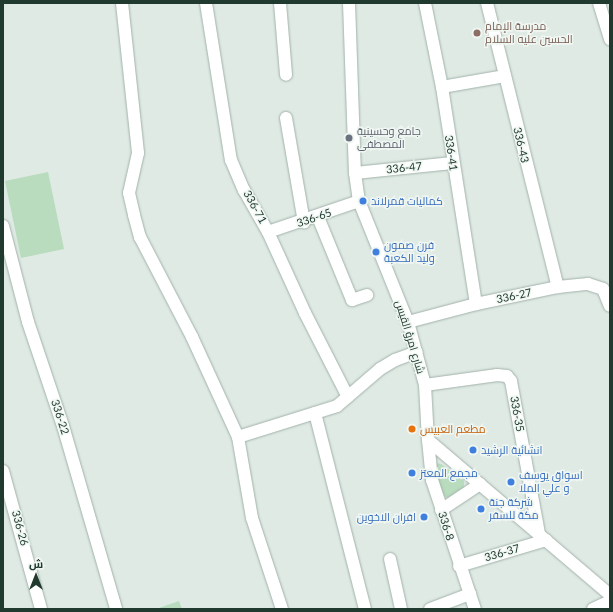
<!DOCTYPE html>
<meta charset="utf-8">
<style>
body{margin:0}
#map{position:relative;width:613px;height:612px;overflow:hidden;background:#dfeae4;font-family:Lato,Cairo,sans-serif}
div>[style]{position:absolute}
.green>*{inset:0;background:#b8dcbd}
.roads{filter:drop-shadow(0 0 1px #a2b2aa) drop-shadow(0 0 1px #a2b2aa)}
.minor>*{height:12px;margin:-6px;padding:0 6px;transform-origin:6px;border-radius:6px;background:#fff}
.dots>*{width:11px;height:11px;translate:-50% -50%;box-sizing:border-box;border:2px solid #f0f7f2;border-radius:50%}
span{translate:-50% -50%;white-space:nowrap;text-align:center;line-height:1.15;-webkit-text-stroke:3px #f0f7f2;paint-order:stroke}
.education-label{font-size:11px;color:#785e54}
.left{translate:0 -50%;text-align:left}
.worship-label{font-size:11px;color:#5b616d}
.street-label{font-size:11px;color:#203a30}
.shop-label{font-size:11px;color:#366cbe}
.right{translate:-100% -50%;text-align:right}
.food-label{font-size:11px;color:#c56008}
.frame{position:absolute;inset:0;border:4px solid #203a30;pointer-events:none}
.north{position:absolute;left:16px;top:556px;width:40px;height:40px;-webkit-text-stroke:3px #f0f7f2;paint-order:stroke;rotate:0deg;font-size:11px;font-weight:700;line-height:16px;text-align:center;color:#203a30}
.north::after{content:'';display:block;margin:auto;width:14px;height:18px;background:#203a30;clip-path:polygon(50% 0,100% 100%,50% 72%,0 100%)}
</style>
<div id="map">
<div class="green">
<div style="clip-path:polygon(48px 172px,64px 249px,21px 258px,5px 181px)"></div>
<div style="clip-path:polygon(436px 463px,441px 464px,464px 481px,464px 487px,448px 498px,444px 496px,434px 468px)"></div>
<div style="clip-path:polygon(179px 601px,182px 609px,156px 609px)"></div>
</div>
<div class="roads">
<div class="minor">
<div style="left:122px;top:3px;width:151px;rotate:83.9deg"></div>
<div style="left:138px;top:153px;width:41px;rotate:102.7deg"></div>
<div style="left:129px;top:193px;width:23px;rotate:77deg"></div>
<div style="left:134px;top:215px;width:23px;rotate:75deg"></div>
<div style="left:140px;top:237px;width:113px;rotate:62.5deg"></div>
<div style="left:192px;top:337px;width:110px;rotate:65.3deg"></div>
<div style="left:238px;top:437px;width:82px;rotate:80.2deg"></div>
<div style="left:252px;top:518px;width:96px;rotate:71.8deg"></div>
<div style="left:206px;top:3px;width:159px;rotate:81deg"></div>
<div style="left:231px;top:160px;width:33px;rotate:67deg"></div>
<div style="left:244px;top:190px;width:48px;rotate:60.3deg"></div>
<div style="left:268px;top:232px;width:89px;rotate:65.4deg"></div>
<div style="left:305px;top:313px;width:94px;rotate:62.9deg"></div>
<div style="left:280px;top:3px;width:72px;rotate:85.2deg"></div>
<div style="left:349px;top:3px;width:170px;rotate:88deg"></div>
<div style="left:355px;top:173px;width:28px;rotate:82deg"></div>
<div style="left:359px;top:201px;width:131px;rotate:68deg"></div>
<div style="left:408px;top:322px;width:65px;rotate:74.9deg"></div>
<div style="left:425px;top:385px;width:55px;rotate:86.9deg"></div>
<div style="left:428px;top:440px;width:239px;rotate:40.4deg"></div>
<div style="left:425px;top:3px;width:86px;rotate:78.6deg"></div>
<div style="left:442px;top:87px;width:220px;rotate:81.1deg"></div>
<div style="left:487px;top:3px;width:293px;rotate:76deg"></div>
<div style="left:599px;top:3px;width:38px;rotate:73deg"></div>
<div style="left:442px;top:87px;width:64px;rotate:-9.9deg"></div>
<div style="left:286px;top:118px;width:106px;rotate:80.2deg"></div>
<div style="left:355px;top:173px;width:98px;rotate:-5.9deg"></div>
<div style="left:318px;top:217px;width:90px;rotate:67.7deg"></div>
<div style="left:352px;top:300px;width:16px;rotate:-18deg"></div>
<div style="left:3px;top:226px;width:99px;rotate:75.4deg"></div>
<div style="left:28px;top:322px;width:110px;rotate:71.4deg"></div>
<div style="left:63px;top:426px;width:191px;rotate:73.8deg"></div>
<div style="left:268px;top:232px;width:96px;rotate:-18.8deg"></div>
<div style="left:408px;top:322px;width:70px;rotate:-14.8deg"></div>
<div style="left:476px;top:304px;width:84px;rotate:-11.7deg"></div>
<div style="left:558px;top:287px;width:30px;rotate:-6deg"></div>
<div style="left:588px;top:284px;width:16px;rotate:18deg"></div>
<div style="left:603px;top:289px;width:18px;rotate:68deg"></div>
<div style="left:425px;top:385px;width:73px;rotate:-7.9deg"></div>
<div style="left:497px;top:375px;width:10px;rotate:6deg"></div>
<div style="left:507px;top:376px;width:6px;rotate:51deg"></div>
<div style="left:511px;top:381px;width:156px;rotate:79.6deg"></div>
<div style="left:315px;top:413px;width:202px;rotate:75.7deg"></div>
<div style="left:238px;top:437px;width:104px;rotate:-17.4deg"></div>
<div style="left:337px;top:406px;width:57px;rotate:-40.7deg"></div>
<div style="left:380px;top:369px;width:17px;rotate:-31deg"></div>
<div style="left:395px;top:360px;width:23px;rotate:-20deg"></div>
<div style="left:428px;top:440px;width:40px;rotate:84.3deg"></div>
<div style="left:432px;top:480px;width:136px;rotate:71.6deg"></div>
<div style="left:3px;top:471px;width:143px;rotate:74.6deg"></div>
<div style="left:441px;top:510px;width:47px;rotate:-33.7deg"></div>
<div style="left:390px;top:559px;width:51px;rotate:77.6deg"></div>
<div style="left:459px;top:566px;width:91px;rotate:-16.6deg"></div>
<div style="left:430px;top:609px;width:43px;rotate:-20.6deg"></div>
<div style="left:593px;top:609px;width:19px;rotate:-25deg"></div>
</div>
</div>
<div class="dots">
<div style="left:477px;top:33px;background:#8d6e63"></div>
<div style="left:349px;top:138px;background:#6b7280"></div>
<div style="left:363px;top:201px;background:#3f7fe0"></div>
<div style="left:376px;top:252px;background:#3f7fe0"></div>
<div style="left:412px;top:429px;background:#e8710a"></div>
<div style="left:473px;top:450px;background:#3f7fe0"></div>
<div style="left:412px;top:473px;background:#3f7fe0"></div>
<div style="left:511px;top:482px;background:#3f7fe0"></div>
<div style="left:481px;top:509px;background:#3f7fe0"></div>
<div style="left:424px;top:517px;background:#3f7fe0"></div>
</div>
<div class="education-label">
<span class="left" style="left:485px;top:33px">مدرسة الإمام<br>الحسين عليه السلام</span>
</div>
<div class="worship-label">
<span class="left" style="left:357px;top:138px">جامع وحسينية<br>المصطفى</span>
</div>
<div class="street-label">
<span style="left:521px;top:145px;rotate:77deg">336-43</span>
<span style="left:451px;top:153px;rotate:82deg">336-41</span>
<span style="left:404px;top:168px;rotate:-6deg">336-47</span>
<span style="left:255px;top:207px;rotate:61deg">336-71</span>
<span style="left:314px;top:218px;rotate:-19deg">336-65</span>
<span style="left:514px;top:296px;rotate:-12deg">336-27</span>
<span style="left:410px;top:337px;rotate:73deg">شارع امرؤ القيس</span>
<span style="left:517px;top:414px;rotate:80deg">336-35</span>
<span style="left:60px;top:417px;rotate:72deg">336-22</span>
<span style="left:446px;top:526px;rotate:72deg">336-8</span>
<span style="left:20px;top:528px;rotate:75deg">336-26</span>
<span style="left:502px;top:553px;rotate:-16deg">336-37</span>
</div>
<div class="shop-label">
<span class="left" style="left:371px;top:201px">كماليات قمرلاند</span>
<span class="left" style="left:384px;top:252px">فرن صمون<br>وليد الكعبة</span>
<span class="left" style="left:481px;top:450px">انشائية الرشيد</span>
<span class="left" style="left:420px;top:473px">مجمع المعتز</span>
<span class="left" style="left:519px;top:482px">اسواق يوسف<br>و علي الملا</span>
<span class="left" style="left:489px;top:509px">شركة جنة<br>مكة للسفر</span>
<span class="right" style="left:416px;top:517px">افران الاخوين</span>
</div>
<div class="food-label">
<span class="left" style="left:420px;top:429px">مطعم العبيس</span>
</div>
<div class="frame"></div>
<div class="north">ش</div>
</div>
